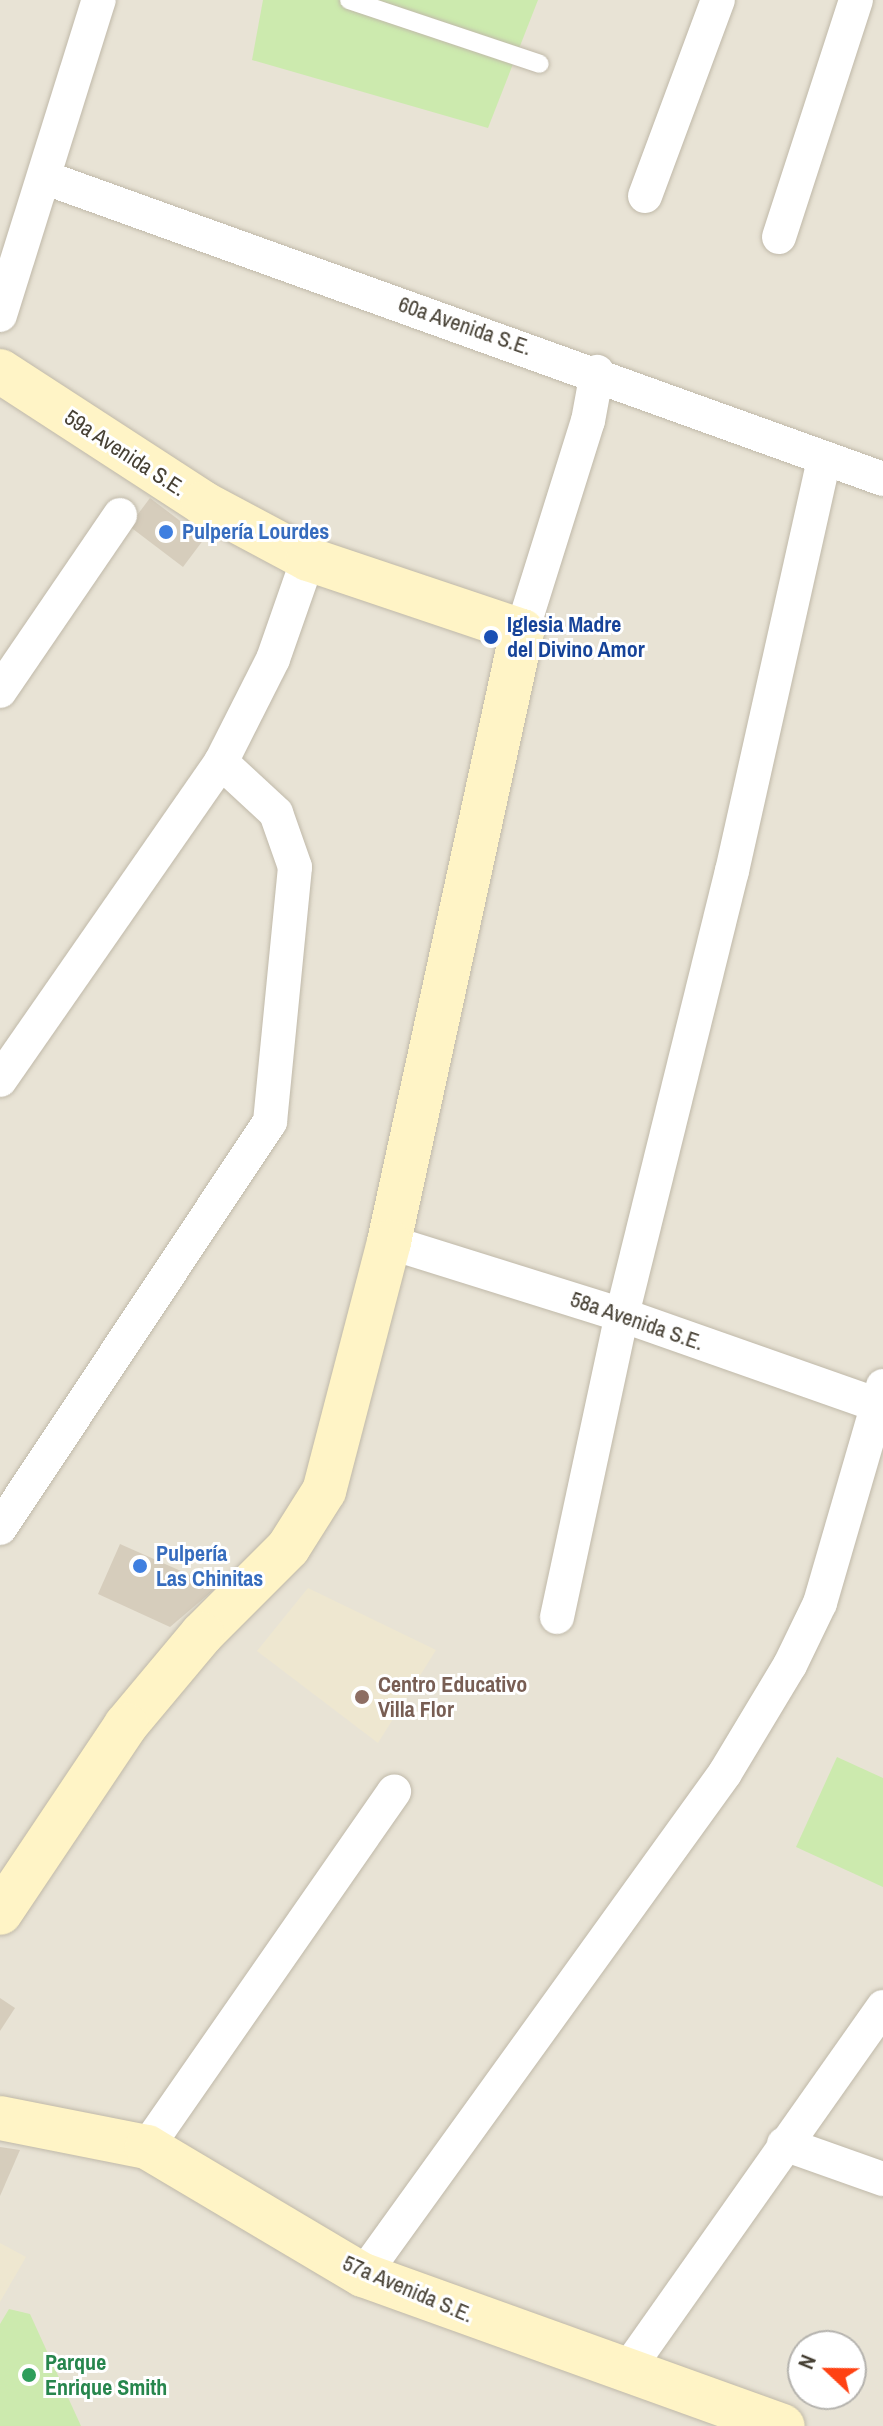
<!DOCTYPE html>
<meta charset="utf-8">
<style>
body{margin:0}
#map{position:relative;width:883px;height:2426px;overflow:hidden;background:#f4f1e7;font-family:"Archivo Narrow",sans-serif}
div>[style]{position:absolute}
.residential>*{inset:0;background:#e8e3d5}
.education>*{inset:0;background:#eee7d0}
.green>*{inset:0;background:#cceaae}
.building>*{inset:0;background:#d6cdbc}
.roads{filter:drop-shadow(0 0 2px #c0b9a9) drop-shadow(0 0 2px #c0b9a9)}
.lane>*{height:18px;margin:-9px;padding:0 9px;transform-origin:9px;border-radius:9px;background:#fff}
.street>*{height:34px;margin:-17px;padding:0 17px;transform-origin:17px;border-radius:17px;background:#fff}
.secondary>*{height:44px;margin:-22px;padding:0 22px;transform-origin:22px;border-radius:22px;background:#fff4c6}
.dots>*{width:22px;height:22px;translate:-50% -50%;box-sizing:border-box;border:4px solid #fff;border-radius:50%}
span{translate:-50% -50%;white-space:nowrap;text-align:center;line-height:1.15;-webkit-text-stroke:6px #fff;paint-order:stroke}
.street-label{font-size:22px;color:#474135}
.shop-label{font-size:22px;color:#366cbe;font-weight:700}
.left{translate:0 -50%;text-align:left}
.transit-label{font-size:22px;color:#164399;font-weight:700}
.education-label{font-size:22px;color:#785e54;font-weight:700}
.leisure-label{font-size:22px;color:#27864d;font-weight:700}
.north{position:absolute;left:787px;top:2330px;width:80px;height:80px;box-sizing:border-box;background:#fff;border:2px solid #b5b3ae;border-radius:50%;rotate:292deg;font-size:22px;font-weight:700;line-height:32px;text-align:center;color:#474135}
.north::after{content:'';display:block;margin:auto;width:28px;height:36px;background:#ff4213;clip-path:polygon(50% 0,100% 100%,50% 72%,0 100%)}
</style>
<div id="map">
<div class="residential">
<div style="clip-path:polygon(evenodd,0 0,883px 0,883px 2426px,0 2426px,0 0,803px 2346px,851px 2346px,851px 2394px,803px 2394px,803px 2346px)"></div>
</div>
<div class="education">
<div style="clip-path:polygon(308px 1588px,436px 1650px,378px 1743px,257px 1651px)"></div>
<div style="clip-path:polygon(0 2243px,26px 2257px,0 2302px)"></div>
</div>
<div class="green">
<div style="clip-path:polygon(263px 0,538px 0,488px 128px,252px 60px)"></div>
<div style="clip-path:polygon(837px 1757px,883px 1778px,883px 1887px,796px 1847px)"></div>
<div style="clip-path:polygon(9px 2309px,30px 2314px,81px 2426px,0 2426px,0 2324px)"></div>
</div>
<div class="building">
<div style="clip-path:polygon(150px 498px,204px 539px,183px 567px,129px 526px)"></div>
<div style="clip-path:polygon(120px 1544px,217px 1587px,170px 1627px,98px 1594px)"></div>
<div style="clip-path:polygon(0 1998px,15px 2008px,0 2031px)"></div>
<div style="clip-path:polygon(0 2147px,20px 2150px,0 2196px)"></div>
</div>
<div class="roads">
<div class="lane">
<div style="left:349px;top:0;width:201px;rotate:18.5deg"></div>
</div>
<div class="street">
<div style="left:46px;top:178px;width:889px;rotate:19.78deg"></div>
<div style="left:645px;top:196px;width:209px;rotate:-69.6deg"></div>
<div style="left:779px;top:237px;width:249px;rotate:-72deg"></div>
<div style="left:0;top:315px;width:330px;rotate:-72.6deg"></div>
<div style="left:522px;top:631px;width:220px;rotate:-72.6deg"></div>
<div style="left:588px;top:421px;width:50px;rotate:-79.6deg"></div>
<div style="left:0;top:691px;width:213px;rotate:-55.7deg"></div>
<div style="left:0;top:1080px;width:387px;rotate:-55.2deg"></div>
<div style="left:221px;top:762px;width:115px;rotate:-63.2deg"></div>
<div style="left:273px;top:659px;width:106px;rotate:-70.7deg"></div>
<div style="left:389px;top:1242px;width:244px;rotate:17.4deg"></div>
<div style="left:622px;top:1315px;width:277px;rotate:19.4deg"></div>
<div style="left:0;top:1528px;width:488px;rotate:-56.4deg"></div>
<div style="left:270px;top:1122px;width:256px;rotate:-84.4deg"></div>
<div style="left:295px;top:867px;width:57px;rotate:-109.4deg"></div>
<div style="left:276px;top:813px;width:75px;rotate:-137.2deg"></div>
<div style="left:557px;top:1617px;width:309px;rotate:-77.9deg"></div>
<div style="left:622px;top:1315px;width:457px;rotate:-76.1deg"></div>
<div style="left:732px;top:871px;width:423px;rotate:-77.4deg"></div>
<div style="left:784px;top:2144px;width:105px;rotate:19.5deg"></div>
<div style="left:147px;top:2147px;width:433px;rotate:-55.2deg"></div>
<div style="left:363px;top:2275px;width:619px;rotate:-54.2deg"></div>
<div style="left:725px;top:1773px;width:126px;rotate:-59deg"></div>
<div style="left:790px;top:1665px;width:69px;rotate:-64.2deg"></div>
<div style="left:820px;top:1603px;width:226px;rotate:-73.8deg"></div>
<div style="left:625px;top:2373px;width:448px;rotate:-54.8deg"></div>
</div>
<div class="secondary">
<div style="left:0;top:371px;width:242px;rotate:33deg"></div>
<div style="left:203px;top:503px;width:119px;rotate:28.1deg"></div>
<div style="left:308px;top:559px;width:226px;rotate:18.6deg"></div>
<div style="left:522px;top:631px;width:625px;rotate:102.28deg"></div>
<div style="left:389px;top:1242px;width:257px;rotate:104.6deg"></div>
<div style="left:324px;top:1491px;width:67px;rotate:122.3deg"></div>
<div style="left:288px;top:1548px;width:122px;rotate:135deg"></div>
<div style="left:202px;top:1634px;width:119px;rotate:129.9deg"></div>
<div style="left:126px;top:1725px;width:226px;rotate:123.8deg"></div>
<div style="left:0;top:2118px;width:150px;rotate:11.2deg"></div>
<div style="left:147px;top:2147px;width:251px;rotate:30.7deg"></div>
<div style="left:363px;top:2275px;width:446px;rotate:19.8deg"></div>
</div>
</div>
<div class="dots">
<div style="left:166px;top:532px;background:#3f7fe0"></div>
<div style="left:491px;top:637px;background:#1a4fb4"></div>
<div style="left:140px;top:1566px;background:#3f7fe0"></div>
<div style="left:362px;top:1697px;background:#8d6e63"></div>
<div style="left:29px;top:2375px;background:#2e9e5b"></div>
</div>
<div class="street-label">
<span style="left:465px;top:326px;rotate:19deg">60a Avenida S.E.</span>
<span style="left:125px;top:453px;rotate:33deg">59a Avenida S.E.</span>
<span style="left:637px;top:1321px;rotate:19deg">58a Avenida S.E.</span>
<span style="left:408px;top:2289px;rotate:23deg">57a Avenida S.E.</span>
</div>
<div class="shop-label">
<span class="left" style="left:182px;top:532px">Pulpería Lourdes</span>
<span class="left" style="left:156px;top:1566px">Pulpería<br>Las Chinitas</span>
</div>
<div class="transit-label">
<span class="left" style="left:507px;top:637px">Iglesia Madre<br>del Divino Amor</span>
</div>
<div class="education-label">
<span class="left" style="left:378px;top:1697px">Centro Educativo<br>Villa Flor</span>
</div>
<div class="leisure-label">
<span class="left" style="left:45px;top:2375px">Parque<br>Enrique Smith</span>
</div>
<div class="north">N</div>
</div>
